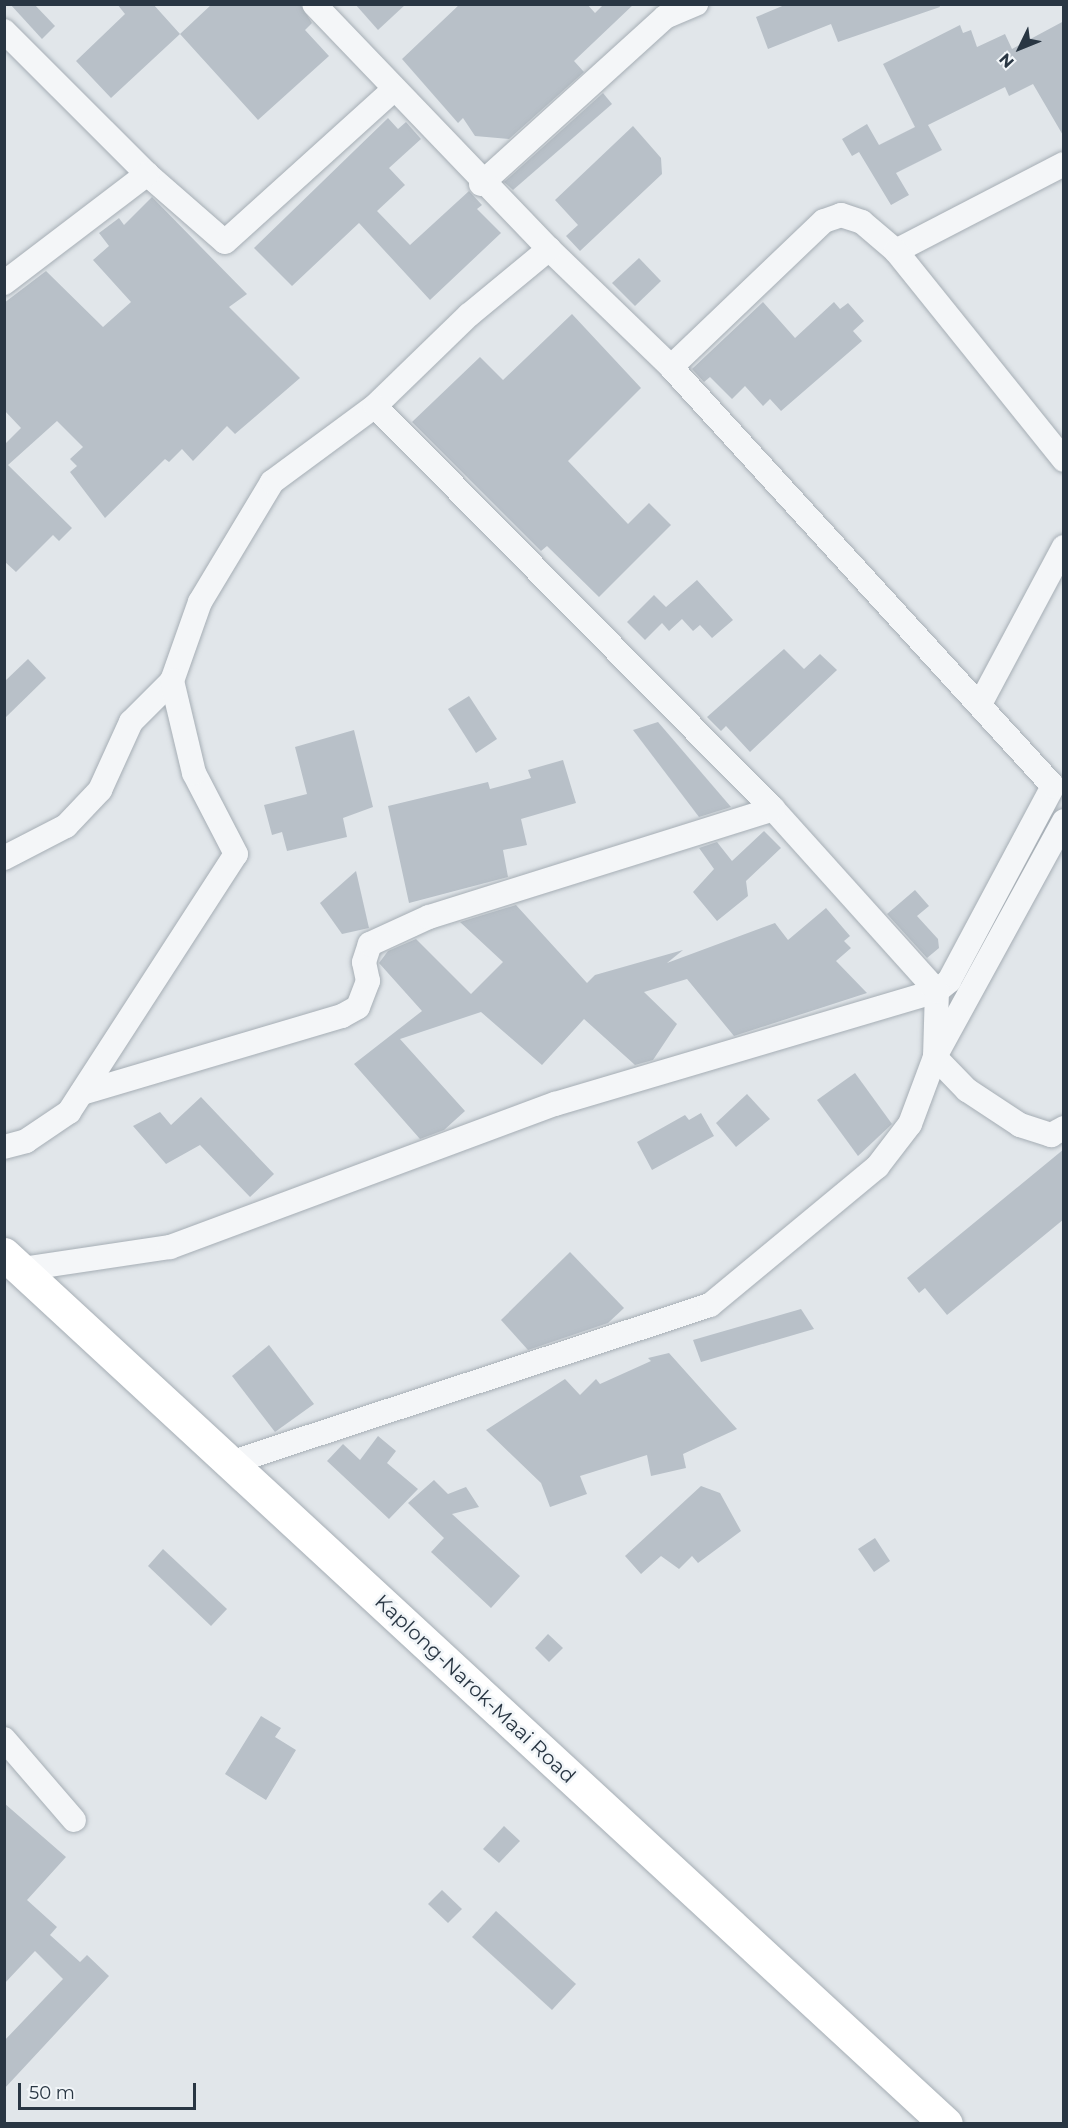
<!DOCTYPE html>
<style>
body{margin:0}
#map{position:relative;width:1068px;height:2128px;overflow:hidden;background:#e1e6ea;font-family:Montserrat,sans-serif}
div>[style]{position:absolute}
.building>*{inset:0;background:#b8c0c8}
.roads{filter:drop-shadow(0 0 2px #a6aeb5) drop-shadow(0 0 2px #a6aeb5)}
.street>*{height:24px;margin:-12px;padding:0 12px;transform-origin:12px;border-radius:12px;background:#f4f6f8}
.highway>*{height:33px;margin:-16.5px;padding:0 16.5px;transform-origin:16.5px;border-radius:16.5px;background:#fff}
span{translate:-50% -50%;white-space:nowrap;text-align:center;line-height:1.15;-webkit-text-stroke:5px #f1f5f8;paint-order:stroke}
.street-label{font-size:20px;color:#293643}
.frame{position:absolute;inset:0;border:6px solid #293643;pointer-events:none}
.north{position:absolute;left:990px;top:18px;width:60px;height:60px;-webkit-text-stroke:4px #f1f5f8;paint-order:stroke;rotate:227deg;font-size:16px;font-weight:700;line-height:24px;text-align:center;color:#293643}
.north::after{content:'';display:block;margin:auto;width:21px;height:27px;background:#293643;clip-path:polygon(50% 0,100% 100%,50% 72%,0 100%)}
.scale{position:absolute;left:18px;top:2083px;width:178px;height:27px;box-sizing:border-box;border:3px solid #293643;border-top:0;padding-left:8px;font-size:18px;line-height:21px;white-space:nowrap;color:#293643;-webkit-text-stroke:4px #f1f5f8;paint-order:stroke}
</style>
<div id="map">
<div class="building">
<div style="clip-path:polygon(10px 4px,34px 4px,55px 26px,42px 39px)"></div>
<div style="clip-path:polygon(117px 4px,153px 4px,180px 34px,111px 98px,76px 61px,125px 14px)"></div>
<div style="clip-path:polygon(212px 4px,300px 4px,312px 23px,305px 30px,329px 56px,258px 120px,180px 34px)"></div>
<div style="clip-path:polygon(355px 4px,406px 4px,378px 30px)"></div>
<div style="clip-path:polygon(460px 4px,587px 4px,595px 13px,604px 4px,634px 4px,574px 61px,584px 72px,509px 139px,475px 136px,463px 118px,458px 123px,402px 59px)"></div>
<div style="clip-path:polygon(787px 4px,939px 4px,940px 7px,838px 42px,831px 24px,768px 49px,756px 17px)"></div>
<div style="clip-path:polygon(1064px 21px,1064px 137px,1033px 84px,1009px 96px,1005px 87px,928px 125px,942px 150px,896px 173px,909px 195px,891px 205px,859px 152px,852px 156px,842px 139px,867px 124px,879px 145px,915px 127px,883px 64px,960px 25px,963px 33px,971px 30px,977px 47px,1005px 34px,1012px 49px)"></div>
<div style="clip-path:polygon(603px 93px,612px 104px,513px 190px,504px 182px)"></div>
<div style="clip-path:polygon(388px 118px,398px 129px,406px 122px,421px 139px,389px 168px,405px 185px,377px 211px,410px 245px,469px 191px,482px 205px,477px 209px,501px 233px,430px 300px,359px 223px,292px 286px,254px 248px)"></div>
<div style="clip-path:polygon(633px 126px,661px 158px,662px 174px,580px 251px,566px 236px,578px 225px,555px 200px)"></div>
<div style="clip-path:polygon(152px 197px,247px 294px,229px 307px,300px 378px,235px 434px,227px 426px,193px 461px,182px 449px,169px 462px,165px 459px,105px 518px,70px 472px,77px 466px,70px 459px,83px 447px,57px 421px,8px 465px,72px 528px,59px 541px,53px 535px,16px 572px,4px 561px,4px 445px,21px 428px,4px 410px,4px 303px,46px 271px,103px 327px,131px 302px,93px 260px,109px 246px,99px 233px,119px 218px,124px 225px)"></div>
<div style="clip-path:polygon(639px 258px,661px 281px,635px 306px,612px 283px)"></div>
<div style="clip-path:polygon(763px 302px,795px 338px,834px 302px,840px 309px,848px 303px,864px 321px,853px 331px,862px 341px,781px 411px,770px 399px,763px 406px,745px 386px,732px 399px,710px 377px,704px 382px,692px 369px)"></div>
<div style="clip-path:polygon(572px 314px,641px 388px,568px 461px,628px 524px,649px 503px,671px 525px,599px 597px,547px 546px,541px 551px,412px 422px,480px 357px,503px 380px)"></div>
<div style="clip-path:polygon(697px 580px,733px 620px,712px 638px,700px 625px,693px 631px,682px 619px,669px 631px,662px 623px,645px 640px,627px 622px,654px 595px,666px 607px)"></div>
<div style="clip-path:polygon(784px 649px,804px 669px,820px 654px,837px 670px,750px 752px,726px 726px,721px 731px,707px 717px)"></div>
<div style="clip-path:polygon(28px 659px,46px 678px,4px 719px,4px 682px)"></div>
<div style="clip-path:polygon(469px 696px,497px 739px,476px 753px,448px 709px)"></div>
<div style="clip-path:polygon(658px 722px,731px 807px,699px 817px,633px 730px)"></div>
<div style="clip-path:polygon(354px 730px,373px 807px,343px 818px,347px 837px,287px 851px,282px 832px,272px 835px,264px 805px,307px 794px,295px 747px)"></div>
<div style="clip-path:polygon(563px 760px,576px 803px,521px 819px,527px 845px,503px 850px,508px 877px,409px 903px,388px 806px,488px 782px,490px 789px,531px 778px,528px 770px)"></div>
<div style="clip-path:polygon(764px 831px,781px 848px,746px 881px,748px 896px,717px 921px,693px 892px,714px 869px,699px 848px,717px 842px,732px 861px)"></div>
<div style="clip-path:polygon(356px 871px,369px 928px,342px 934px,320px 903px)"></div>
<div style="clip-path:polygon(915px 890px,929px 906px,917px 916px,938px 939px,939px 948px,927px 958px,887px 914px)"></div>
<div style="clip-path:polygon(516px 905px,587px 983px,595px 975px,683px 950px,667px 963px,775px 923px,788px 940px,826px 908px,850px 936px,844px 941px,851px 948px,836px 961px,867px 993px,734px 1036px,687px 979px,644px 992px,677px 1024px,653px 1060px,635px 1065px,584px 1019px,542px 1065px,481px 1012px,400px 1039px,465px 1111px,444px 1130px,420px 1139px,354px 1064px,422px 1011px,379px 963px,388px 951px,416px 939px,471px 994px,503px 962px,460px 922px)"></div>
<div style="clip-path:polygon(855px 1073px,892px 1124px,858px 1156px,817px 1100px)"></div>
<div style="clip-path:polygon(747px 1094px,770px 1119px,736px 1147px,716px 1123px)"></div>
<div style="clip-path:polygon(201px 1097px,274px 1174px,250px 1197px,200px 1145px,166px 1164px,133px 1126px,160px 1112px,171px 1125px)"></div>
<div style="clip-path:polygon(701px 1113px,714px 1136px,652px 1170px,637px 1142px,685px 1115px,689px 1120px)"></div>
<div style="clip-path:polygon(1064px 1149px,1064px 1219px,947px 1315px,925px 1288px,919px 1293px,907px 1278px)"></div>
<div style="clip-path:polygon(570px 1252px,624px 1308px,608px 1323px,528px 1350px,501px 1320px)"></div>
<div style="clip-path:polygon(801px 1309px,814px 1329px,701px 1362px,693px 1340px)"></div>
<div style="clip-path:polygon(269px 1345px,314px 1404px,275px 1432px,232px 1376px)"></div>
<div style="clip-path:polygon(669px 1353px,737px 1429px,683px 1454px,686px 1468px,651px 1476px,647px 1455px,580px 1476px,587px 1494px,550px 1507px,541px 1483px,486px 1430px,565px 1379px,580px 1395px,596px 1379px,600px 1384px,651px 1361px,648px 1358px)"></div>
<div style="clip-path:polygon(378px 1436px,396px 1451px,387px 1463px,418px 1489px,389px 1519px,327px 1461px,343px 1444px,360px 1460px)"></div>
<div style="clip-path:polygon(434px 1480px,448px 1494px,466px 1487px,479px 1507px,452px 1514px,520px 1576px,491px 1608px,431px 1552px,444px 1538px,408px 1503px)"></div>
<div style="clip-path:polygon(701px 1486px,720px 1493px,741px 1531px,698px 1563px,692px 1556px,679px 1569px,661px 1556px,641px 1574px,625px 1556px)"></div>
<div style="clip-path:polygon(875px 1538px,890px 1561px,874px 1572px,858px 1549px)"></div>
<div style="clip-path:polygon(163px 1549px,227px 1609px,211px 1626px,148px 1566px)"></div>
<div style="clip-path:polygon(548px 1634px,563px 1648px,549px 1662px,535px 1648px)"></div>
<div style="clip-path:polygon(261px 1716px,281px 1728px,275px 1737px,296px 1750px,266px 1800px,225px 1774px)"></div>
<div style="clip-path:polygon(4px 1803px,66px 1857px,27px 1900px,57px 1927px,50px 1935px,80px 1962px,87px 1955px,109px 1976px,4px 2089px,4px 2041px,63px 1979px,35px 1951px,4px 1984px)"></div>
<div style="clip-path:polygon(504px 1826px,520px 1841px,499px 1863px,483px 1849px)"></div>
<div style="clip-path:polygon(442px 1890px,462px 1909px,448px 1923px,428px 1904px)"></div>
<div style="clip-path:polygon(496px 1911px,576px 1984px,552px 2010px,472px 1937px)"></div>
</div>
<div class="roads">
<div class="street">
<div style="left:4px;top:31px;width:202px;rotate:45deg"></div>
<div style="left:147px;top:174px;width:103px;rotate:41.1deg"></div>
<div style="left:225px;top:242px;width:225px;rotate:-42.1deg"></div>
<div style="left:481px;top:184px;width:248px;rotate:-42.2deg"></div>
<div style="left:665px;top:17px;width:34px;rotate:-23deg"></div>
<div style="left:549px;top:249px;width:170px;rotate:44deg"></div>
<div style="left:896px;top:251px;width:189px;rotate:-27.4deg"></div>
<div style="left:4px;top:283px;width:180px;rotate:-37.3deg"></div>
<div style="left:980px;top:704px;width:178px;rotate:-61.9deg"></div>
<div style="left:1064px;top:821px;width:269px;rotate:118.7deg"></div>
<div style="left:935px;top:1057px;width:46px;rotate:45.9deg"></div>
<div style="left:967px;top:1090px;width:64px;rotate:33.4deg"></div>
<div style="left:1020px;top:1125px;width:33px;rotate:18deg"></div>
<div style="left:1051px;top:1135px;width:15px;rotate:-28deg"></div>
<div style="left:4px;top:858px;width:70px;rotate:-27.3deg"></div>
<div style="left:66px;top:826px;width:50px;rotate:-46.6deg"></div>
<div style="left:100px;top:790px;width:75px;rotate:-65.5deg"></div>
<div style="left:131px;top:722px;width:58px;rotate:-45deg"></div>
<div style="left:172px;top:681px;width:84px;rotate:-70.5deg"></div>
<div style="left:200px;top:602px;width:140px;rotate:-59deg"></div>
<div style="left:272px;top:482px;width:128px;rotate:-36.4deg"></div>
<div style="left:375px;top:406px;width:131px;rotate:-44.1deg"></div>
<div style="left:469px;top:315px;width:104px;rotate:-39.5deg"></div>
<div style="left:549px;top:249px;width:339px;rotate:-133.8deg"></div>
<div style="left:82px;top:1093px;width:271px;rotate:-16.5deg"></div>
<div style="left:342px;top:1016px;width:18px;rotate:-29deg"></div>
<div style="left:358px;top:1007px;width:28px;rotate:-69deg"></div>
<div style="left:368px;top:981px;width:19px;rotate:-102deg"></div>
<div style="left:364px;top:962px;width:19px;rotate:-72deg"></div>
<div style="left:370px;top:944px;width:65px;rotate:-24.6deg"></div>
<div style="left:429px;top:917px;width:361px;rotate:-17.4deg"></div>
<div style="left:4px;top:1147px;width:23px;rotate:-15deg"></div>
<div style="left:26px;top:1141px;width:52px;rotate:-34deg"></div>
<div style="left:69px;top:1112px;width:307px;rotate:-57.1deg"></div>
<div style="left:236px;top:854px;width:91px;rotate:-117.4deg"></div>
<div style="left:194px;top:773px;width:95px;rotate:-103.4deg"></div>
<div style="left:22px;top:1269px;width:150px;rotate:-8.5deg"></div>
<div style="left:170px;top:1247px;width:411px;rotate:-20.4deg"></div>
<div style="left:555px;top:1104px;width:398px;rotate:-16.5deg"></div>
<div style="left:937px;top:991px;width:16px;rotate:-40deg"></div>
<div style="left:949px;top:981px;width:221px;rotate:-61.9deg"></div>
<div style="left:1053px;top:786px;width:567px;rotate:-132.36deg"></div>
<div style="left:671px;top:367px;width:211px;rotate:-43.7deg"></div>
<div style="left:824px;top:221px;width:18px;rotate:-19deg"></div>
<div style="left:841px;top:215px;width:22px;rotate:18deg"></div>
<div style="left:862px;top:222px;width:45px;rotate:40.5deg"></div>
<div style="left:896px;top:251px;width:268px;rotate:51.2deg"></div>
<div style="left:230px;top:1463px;width:505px;rotate:-18.22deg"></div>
<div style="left:710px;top:1305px;width:217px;rotate:-39.6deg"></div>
<div style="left:877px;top:1167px;width:54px;rotate:-52.5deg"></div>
<div style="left:910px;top:1124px;width:72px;rotate:-69.5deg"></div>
<div style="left:935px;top:1057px;width:66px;rotate:-88.3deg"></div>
<div style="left:937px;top:991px;width:245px;rotate:-132deg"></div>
<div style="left:773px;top:809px;width:566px;rotate:-134.64deg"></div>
<div style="left:4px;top:1739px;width:107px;rotate:49.2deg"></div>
</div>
<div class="highway">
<div style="left:4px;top:1254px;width:1282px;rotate:42.72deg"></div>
</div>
</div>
<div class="street-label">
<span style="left:475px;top:1689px;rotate:43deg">Kaplong-Narok-Maai Road</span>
</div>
<div class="frame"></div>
<div class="north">N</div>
<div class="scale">50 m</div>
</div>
